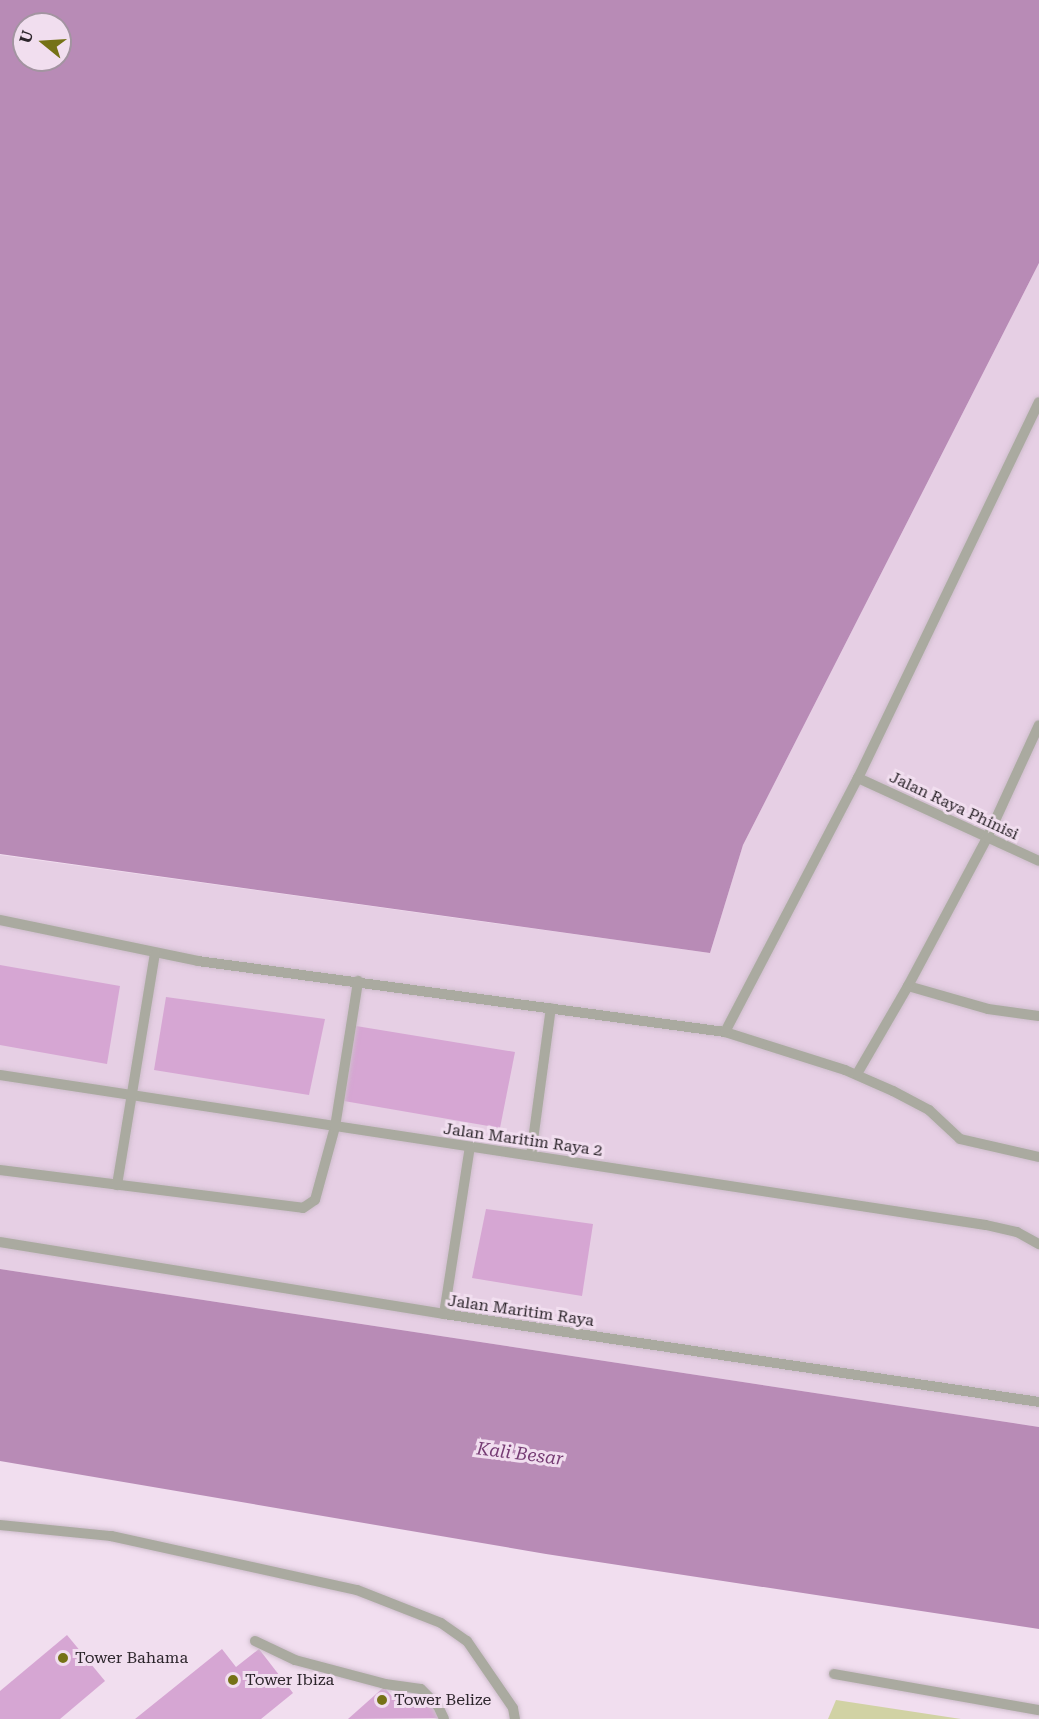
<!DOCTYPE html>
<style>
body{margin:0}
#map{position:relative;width:1039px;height:1719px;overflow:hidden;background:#f1deef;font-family:"Roboto Serif",serif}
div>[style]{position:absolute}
.built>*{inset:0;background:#e6cfe4}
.green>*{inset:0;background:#d1d2a4}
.water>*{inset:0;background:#b88bb6}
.building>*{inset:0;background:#d6a6d3}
.roads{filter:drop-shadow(0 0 2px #cebdcc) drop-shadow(0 0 2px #cebdcc)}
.service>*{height:10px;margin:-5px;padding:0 5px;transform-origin:5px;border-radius:5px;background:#aaaaa0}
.dots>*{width:16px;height:16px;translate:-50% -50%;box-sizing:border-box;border:3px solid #f1deef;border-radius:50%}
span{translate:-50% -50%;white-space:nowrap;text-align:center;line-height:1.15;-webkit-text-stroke:6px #f1deef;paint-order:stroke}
.street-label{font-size:16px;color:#2d262c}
.poi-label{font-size:16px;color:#2d262c}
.left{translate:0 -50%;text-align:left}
.water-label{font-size:18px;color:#763c74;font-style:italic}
.north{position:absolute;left:12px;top:12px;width:60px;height:60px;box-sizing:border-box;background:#f1deef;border:2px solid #a394a1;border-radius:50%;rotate:288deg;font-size:16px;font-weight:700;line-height:24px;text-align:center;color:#2d262c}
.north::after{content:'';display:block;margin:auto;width:21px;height:27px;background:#757216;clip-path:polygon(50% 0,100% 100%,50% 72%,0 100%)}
</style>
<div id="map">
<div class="built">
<div style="clip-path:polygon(1039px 263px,1039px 1427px,0 1269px,0 855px,710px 953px,743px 845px)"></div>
</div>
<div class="green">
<div style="clip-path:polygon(836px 1700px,961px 1719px,828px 1719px)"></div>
</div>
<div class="water">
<div style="clip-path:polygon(evenodd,0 0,1039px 0,1039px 263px,743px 845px,710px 953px,0 854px,0 0,24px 24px,60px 24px,60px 60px,24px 60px,24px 24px)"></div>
<div style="clip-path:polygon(0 1269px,1039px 1427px,1039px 1629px,546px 1554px,0 1461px)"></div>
</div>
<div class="building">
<div style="clip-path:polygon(0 965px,120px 986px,107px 1064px,0 1045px)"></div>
<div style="clip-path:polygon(166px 997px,325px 1019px,309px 1095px,154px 1070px)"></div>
<div style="clip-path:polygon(356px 1026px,515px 1052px,500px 1128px,344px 1101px)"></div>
<div style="clip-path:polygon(486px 1209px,593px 1224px,582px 1296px,472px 1278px)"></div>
<div style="clip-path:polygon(67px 1635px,105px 1681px,60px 1719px,0 1719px,0 1691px)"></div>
<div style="clip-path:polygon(222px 1649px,236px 1667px,259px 1649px,293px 1693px,261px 1719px,135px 1719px)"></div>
<div style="clip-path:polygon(384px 1687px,402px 1708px,420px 1692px,442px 1718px,348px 1719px)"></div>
</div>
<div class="roads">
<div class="service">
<div style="left:858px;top:778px;width:199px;rotate:24.6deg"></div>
<div style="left:0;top:920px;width:202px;rotate:11.7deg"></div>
<div style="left:198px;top:961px;width:532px;rotate:7.67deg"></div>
<div style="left:725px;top:1032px;width:126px;rotate:17.6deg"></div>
<div style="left:845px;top:1070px;width:52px;rotate:23.6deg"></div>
<div style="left:893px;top:1091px;width:41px;rotate:27.8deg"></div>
<div style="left:929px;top:1110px;width:42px;rotate:43.1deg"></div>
<div style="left:960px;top:1139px;width:81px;rotate:12.8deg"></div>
<div style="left:908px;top:986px;width:83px;rotate:16deg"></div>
<div style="left:988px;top:1009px;width:51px;rotate:7.8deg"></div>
<div style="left:725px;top:1032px;width:287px;rotate:-62.4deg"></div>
<div style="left:858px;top:778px;width:417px;rotate:-64.3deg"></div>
<div style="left:857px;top:1074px;width:102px;rotate:-59.9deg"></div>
<div style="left:908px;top:986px;width:168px;rotate:-61.9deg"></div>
<div style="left:987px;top:838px;width:124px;rotate:-65.3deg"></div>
<div style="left:0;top:1075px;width:997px;rotate:8.65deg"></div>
<div style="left:986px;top:1225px;width:32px;rotate:13deg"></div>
<div style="left:1017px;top:1232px;width:25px;rotate:29deg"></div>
<div style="left:531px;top:1155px;width:148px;rotate:-82.3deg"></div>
<div style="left:0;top:1170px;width:305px;rotate:7.1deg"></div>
<div style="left:303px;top:1208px;width:14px;rotate:-34deg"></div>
<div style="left:315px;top:1200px;width:76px;rotate:-74.7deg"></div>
<div style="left:335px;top:1127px;width:148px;rotate:-81deg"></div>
<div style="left:117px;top:1185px;width:234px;rotate:-80.7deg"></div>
<div style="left:0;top:1242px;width:450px;rotate:9.2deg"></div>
<div style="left:444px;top:1314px;width:601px;rotate:8.41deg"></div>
<div style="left:444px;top:1314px;width:169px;rotate:-81.2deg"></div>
<div style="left:0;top:1525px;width:112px;rotate:5.7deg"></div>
<div style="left:111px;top:1536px;width:252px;rotate:12.4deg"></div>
<div style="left:357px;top:1590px;width:90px;rotate:21.4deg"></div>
<div style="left:441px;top:1623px;width:32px;rotate:35deg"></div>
<div style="left:467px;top:1641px;width:81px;rotate:55.5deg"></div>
<div style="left:513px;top:1708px;width:11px;rotate:80deg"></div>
<div style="left:255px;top:1641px;width:44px;rotate:25.4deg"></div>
<div style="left:295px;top:1660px;width:93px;rotate:14.9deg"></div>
<div style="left:385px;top:1684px;width:36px;rotate:8deg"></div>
<div style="left:421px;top:1689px;width:24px;rotate:45deg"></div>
<div style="left:438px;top:1706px;width:14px;rotate:65deg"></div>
<div style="left:834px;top:1674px;width:208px;rotate:10deg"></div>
</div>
</div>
<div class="dots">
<div style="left:63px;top:1658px;background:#757216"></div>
<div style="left:233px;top:1680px;background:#757216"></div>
<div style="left:382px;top:1700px;background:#757216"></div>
</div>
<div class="street-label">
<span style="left:954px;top:806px;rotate:25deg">Jalan Raya Phinisi</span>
<span style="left:523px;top:1140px;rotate:8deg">Jalan Maritim Raya 2</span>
<span style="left:521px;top:1311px;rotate:8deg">Jalan Maritim Raya</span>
</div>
<div class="poi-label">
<span class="left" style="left:75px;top:1658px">Tower Bahama</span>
<span class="left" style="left:245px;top:1680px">Tower Ibiza</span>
<span class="left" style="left:394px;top:1700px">Tower Belize</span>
</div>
<div class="water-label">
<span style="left:520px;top:1454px;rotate:7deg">Kali Besar</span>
</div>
<div class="north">U</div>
</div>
